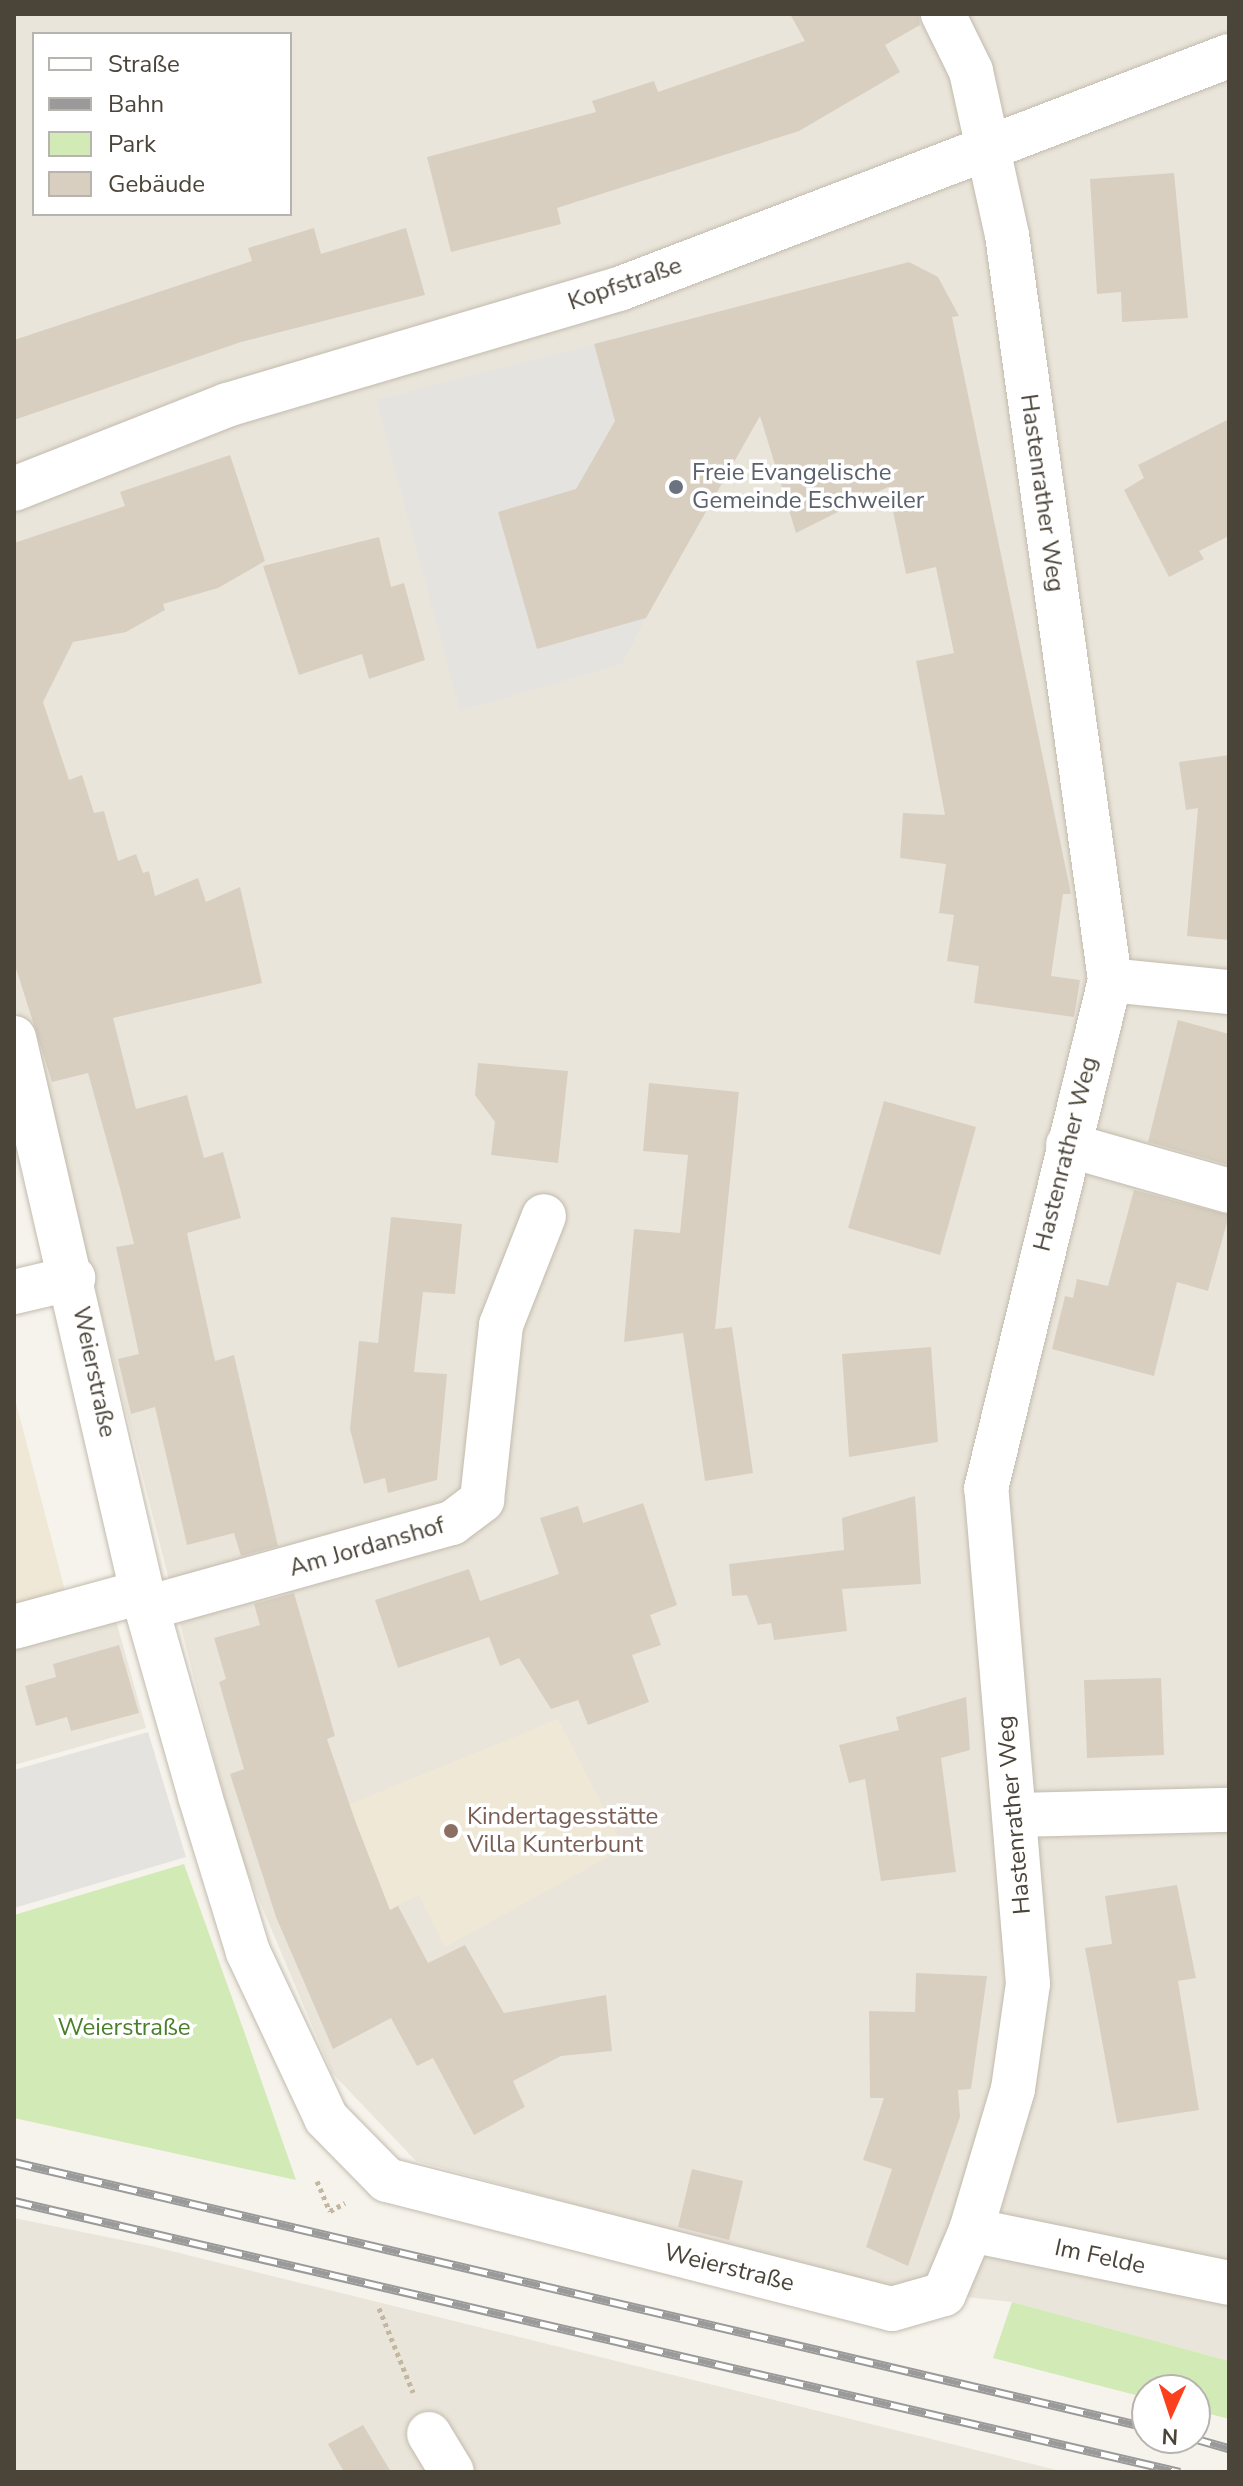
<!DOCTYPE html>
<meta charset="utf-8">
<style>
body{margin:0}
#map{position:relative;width:1243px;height:2486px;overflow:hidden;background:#f6f3ec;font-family:"Nunito Sans",sans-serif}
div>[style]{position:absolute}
.residential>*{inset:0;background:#eae5da}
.education>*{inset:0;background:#efe8d6}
.green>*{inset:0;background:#d2eab5}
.parking>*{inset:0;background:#e5e3e0}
.building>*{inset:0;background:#d8cfc1}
.path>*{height:5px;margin-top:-2.5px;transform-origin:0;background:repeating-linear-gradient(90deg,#c4b79f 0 4px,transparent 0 8px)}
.roads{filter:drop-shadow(0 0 2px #c2bbae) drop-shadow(0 0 2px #c2bbae)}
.minor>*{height:44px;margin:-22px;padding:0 22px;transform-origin:22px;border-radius:22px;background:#fff}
.rail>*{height:9px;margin-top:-4.5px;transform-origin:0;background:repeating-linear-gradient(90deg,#fff 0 18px,#9a9a9a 0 36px);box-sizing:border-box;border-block:2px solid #9a9a9a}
.dots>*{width:22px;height:22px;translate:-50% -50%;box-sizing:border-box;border:4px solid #fff;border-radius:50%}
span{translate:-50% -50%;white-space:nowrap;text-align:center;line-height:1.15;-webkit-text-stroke:7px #fff;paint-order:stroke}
.street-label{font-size:24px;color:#4b4439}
.worship-label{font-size:24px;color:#5b616d}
.left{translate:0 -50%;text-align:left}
.education-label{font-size:24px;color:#785e54}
.park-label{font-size:24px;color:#4a7f2a}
.frame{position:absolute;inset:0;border:16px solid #4b4439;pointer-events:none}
.legend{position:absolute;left:32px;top:32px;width:260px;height:184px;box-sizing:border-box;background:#fff;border:2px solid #b7b4b0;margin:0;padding:10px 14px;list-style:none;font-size:24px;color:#4b4439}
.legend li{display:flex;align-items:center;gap:16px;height:40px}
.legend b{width:40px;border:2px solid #b7b4b0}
.north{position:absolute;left:1131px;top:2374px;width:80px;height:80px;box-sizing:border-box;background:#fff;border:2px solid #b7b4b0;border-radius:50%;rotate:183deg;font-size:22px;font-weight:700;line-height:32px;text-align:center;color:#4b4439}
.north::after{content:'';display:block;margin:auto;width:28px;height:36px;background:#fc3f1d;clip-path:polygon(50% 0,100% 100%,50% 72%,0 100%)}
</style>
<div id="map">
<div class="residential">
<div style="clip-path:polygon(evenodd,14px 14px,1229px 14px,1229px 2361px,1012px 2302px,881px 2288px,416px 2161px,332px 2073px,237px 1848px,36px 1056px,14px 1007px,14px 14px,34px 34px,290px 34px,290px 214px,34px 214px,34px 34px)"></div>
<div style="clip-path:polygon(115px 1617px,146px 1728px,14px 1765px,14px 1645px)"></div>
<div style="clip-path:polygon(14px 2218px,151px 2246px,1065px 2472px,14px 2472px)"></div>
</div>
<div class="education">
<div style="clip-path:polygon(14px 1395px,75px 1629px,14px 1645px)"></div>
<div style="clip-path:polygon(558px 1719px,624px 1848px,445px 1947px,419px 1895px,293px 1956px,255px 1843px)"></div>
</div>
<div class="green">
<div style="clip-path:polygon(184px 1864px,245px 2034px,296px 2180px,14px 2118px,14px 1915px)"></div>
<div style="clip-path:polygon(1012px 2302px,1229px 2361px,1229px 2419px,1195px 2410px,1195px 2390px,1147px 2390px,1147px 2398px,993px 2358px)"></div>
</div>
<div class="parking">
<div style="clip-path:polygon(594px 344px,615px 421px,576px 489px,498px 512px,537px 649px,646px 618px,622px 664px,460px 711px,376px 400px)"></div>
<div style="clip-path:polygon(148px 1732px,186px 1857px,14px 1908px,14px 1770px)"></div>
</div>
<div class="building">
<div style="clip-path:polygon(790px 14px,918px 14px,920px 25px,885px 45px,900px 72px,799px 131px,557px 208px,561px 224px,451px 252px,427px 157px,596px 112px,592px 101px,654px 81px,658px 92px,805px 41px)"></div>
<div style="clip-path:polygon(1174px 173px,1188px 318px,1122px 322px,1121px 292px,1097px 294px,1090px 179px)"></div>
<div style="clip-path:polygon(314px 228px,321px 254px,406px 228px,425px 295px,241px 342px,14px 420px,14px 340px,252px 261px,248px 248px)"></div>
<div style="clip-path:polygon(909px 262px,938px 277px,959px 316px,952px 317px,1071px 894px,1063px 894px,1051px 976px,1080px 980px,1074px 1017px,974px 1003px,979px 966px,947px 961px,954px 915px,939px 913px,946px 864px,900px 858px,903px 813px,945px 815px,916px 661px,954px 653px,936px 567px,906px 574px,888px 487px,796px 533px,760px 416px,646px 618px,537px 649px,498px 512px,576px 489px,615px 421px,594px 344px)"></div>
<div style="clip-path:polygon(1229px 419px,1229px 536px,1199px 551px,1204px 559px,1169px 577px,1124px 490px,1144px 478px,1138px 465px)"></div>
<div style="clip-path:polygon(230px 455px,265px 561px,218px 588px,163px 604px,165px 610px,126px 632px,73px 642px,43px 702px,69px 780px,82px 775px,94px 813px,104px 811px,118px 861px,136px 854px,143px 873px,149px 871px,155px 896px,198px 878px,206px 902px,240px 887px,262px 983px,113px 1018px,136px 1109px,187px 1095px,204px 1158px,223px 1152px,241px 1218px,187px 1233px,215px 1361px,234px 1355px,278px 1546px,241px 1556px,234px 1533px,187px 1545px,155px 1407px,131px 1414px,118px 1359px,139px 1354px,116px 1247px,134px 1244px,121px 1192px,88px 1073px,52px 1082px,14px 962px,14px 543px,125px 506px,120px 492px)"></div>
<div style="clip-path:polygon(379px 537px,391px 587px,404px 583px,425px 660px,369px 679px,362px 654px,299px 675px,263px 566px)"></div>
<div style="clip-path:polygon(1229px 755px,1229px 940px,1187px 936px,1198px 808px,1186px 810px,1179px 762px)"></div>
<div style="clip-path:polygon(1178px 1020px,1229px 1034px,1229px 1165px,1148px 1142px)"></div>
<div style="clip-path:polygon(478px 1063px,568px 1071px,558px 1163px,491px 1155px,495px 1122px,475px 1095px)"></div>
<div style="clip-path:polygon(649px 1083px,739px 1092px,715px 1329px,732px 1327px,753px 1473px,705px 1481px,683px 1333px,624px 1342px,634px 1229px,680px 1233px,688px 1155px,643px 1151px)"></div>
<div style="clip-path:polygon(884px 1101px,976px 1127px,940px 1255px,848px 1228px)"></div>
<div style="clip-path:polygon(1134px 1190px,1229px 1215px,1208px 1291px,1177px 1282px,1154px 1376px,1052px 1349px,1065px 1296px,1073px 1298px,1077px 1279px,1108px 1286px)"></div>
<div style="clip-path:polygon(391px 1217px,462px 1224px,455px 1294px,423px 1292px,414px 1372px,447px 1374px,437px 1480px,388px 1493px,385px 1478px,364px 1484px,350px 1429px,359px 1341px,378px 1343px)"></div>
<div style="clip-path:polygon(931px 1347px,938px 1442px,849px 1457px,842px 1354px)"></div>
<div style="clip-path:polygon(915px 1496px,921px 1584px,842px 1589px,847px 1631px,774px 1640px,771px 1623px,758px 1625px,747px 1595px,732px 1596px,729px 1564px,844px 1550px,842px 1518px)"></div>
<div style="clip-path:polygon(643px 1503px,677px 1605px,650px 1615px,661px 1645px,632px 1655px,649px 1702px,588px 1725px,578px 1700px,551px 1709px,519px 1658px,500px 1666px,489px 1637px,398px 1668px,375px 1600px,469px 1569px,480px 1601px,559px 1574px,540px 1518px,578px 1506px,583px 1523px)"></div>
<div style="clip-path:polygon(294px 1593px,335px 1736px,327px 1739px,356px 1823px,390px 1910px,398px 1906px,428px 1963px,465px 1945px,504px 2013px,606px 1995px,612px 2051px,561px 2056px,513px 2081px,525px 2107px,474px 2135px,433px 2058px,417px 2066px,391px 2018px,333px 2049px,276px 1917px,230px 1774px,244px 1769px,219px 1682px,226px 1679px,214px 1638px,260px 1625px,254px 1604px)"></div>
<div style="clip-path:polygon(119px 1645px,139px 1713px,71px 1731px,67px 1717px,36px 1726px,25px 1686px,56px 1677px,53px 1664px)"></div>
<div style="clip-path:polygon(1161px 1678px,1164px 1755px,1087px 1758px,1084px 1680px)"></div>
<div style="clip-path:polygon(966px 1697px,970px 1750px,941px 1758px,956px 1872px,881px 1881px,865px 1779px,849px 1783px,839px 1745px,899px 1730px,896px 1717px)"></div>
<div style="clip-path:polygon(1177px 1885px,1196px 1978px,1178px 1981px,1199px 2110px,1117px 2123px,1085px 1948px,1112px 1944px,1105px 1896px)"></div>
<div style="clip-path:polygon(916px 1973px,987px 1976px,971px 2089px,958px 2090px,960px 2117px,908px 2266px,866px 2247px,892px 2169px,863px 2160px,884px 2098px,870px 2098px,869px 2011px,915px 2012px)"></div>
<div style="clip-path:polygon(692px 2169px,743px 2181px,729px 2240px,678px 2227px)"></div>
<div style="clip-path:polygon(363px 2425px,391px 2472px,344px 2472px,328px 2444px)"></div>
</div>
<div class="path">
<div style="left:317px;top:2181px;width:33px;rotate:67deg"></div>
<div style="left:330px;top:2211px;width:17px;rotate:-28deg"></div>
<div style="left:379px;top:2308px;width:91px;rotate:68deg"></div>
</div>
<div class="roads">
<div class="minor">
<div style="left:14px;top:489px;width:229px;rotate:-21.5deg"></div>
<div style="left:227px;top:405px;width:409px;rotate:-16.5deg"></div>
<div style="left:619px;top:289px;width:653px;rotate:-20.91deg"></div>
<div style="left:1110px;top:980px;width:120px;rotate:5.8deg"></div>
<div style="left:14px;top:1038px;width:569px;rotate:76.99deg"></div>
<div style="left:142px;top:1592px;width:212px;rotate:74.1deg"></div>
<div style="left:200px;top:1796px;width:163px;rotate:72.9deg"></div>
<div style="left:248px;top:1952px;width:183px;rotate:64.8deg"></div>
<div style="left:326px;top:2118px;width:87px;rotate:45.5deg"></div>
<div style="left:387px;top:2180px;width:521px;rotate:14.33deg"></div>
<div style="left:892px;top:2309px;width:54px;rotate:-16.1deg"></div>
<div style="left:944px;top:2294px;width:69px;rotate:-67.1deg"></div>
<div style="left:971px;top:2230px;width:147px;rotate:-73.4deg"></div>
<div style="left:1013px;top:2089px;width:106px;rotate:-81.9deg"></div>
<div style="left:1028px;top:1984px;width:497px;rotate:-94.8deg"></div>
<div style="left:986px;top:1489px;width:524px;rotate:-76.31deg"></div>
<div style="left:1110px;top:980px;width:752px;rotate:-97.87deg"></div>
<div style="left:1007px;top:235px;width:168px;rotate:-102.4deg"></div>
<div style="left:971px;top:71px;width:64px;rotate:-116.2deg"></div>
<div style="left:1068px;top:1145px;width:167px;rotate:15.9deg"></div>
<div style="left:14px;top:1292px;width:61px;rotate:-13.3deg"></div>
<div style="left:147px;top:1608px;width:317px;rotate:-15.6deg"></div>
<div style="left:452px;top:1523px;width:38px;rotate:-37deg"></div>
<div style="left:482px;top:1500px;width:176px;rotate:-83.8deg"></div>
<div style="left:501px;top:1325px;width:117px;rotate:-68.5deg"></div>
<div style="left:14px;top:1627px;width:133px;rotate:-15.3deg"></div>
<div style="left:1018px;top:1815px;width:211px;rotate:-1.4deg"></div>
<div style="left:971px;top:2230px;width:263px;rotate:11.6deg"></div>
<div style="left:429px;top:2434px;width:44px;rotate:58.8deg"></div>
</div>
</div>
<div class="rail">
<div style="left:14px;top:2162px;width:1164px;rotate:13.16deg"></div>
<div style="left:14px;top:2201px;width:1197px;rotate:13.08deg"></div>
<div style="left:1193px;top:2438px;width:37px;rotate:16deg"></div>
</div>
<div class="dots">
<div style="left:676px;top:487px;background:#6b7280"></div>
<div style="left:451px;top:1831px;background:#8d6e63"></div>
</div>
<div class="street-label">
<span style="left:625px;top:284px;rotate:-19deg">Kopfstraße</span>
<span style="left:1042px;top:493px;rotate:82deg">Hastenrather Weg</span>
<span style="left:1066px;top:1154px;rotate:-76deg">Hastenrather Weg</span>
<span style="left:94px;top:1372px;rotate:78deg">Weierstraße</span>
<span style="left:367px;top:1547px;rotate:-16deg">Am Jordanshof</span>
<span style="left:1014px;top:1815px;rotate:-95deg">Hastenrather Weg</span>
<span style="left:1100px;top:2257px;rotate:12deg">Im Felde</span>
<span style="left:729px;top:2268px;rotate:14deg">Weierstraße</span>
</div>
<div class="worship-label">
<span class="left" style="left:692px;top:487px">Freie Evangelische<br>Gemeinde Eschweiler</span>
</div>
<div class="education-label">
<span class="left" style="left:467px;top:1831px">Kindertagesstätte<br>Villa Kunterbunt</span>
</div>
<div class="park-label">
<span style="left:124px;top:2028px">Weierstraße</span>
</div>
<div class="frame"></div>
<ul class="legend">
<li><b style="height:10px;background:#fff"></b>Straße</li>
<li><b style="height:10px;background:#9a9a9a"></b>Bahn</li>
<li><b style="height:22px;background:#d2eab5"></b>Park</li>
<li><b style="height:22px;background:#d8cfc1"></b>Gebäude</li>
</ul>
<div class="north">N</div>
</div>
